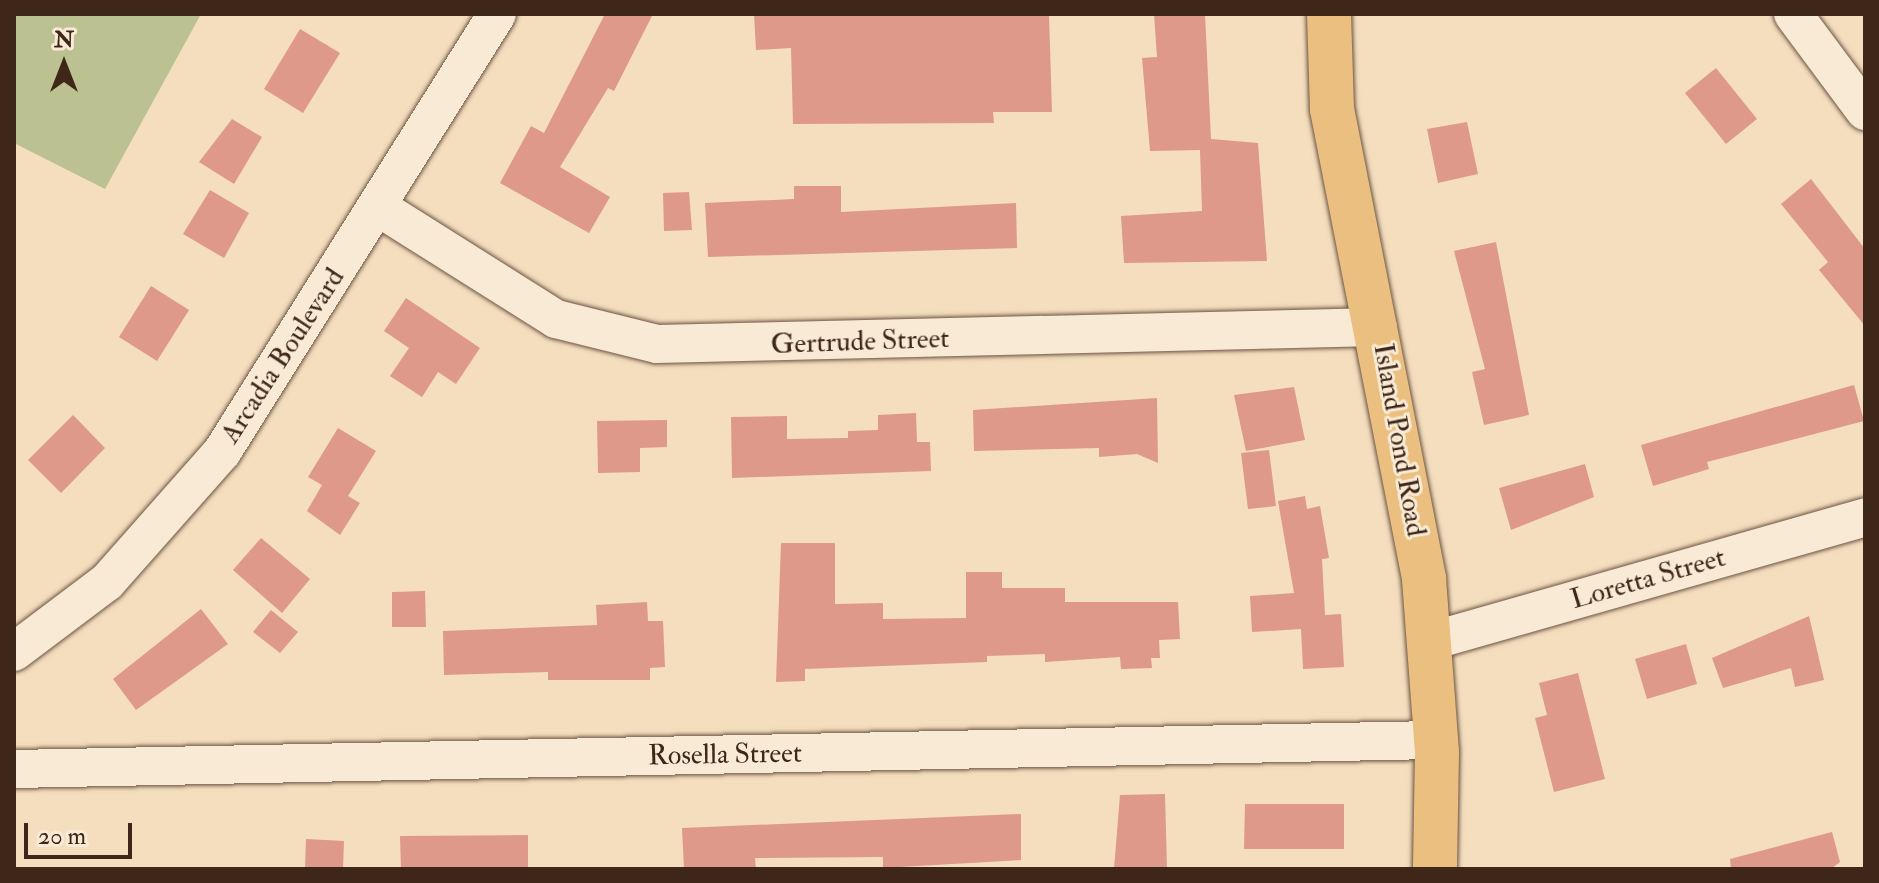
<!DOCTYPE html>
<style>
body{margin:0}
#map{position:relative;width:1879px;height:883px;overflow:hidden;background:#f4debe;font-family:"IM FELL Double Pica",serif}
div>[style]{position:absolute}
.green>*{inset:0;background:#bbc191}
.building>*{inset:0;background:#de998a}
.roads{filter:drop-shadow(0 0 2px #6c5442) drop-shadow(0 0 2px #6c5442)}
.minor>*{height:38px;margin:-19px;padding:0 19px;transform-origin:19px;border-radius:19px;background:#f8ead5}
.primary>*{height:44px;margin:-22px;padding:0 22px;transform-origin:22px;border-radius:22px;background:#eabf7f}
span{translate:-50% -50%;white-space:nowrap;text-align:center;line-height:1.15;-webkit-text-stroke:6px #f8ead5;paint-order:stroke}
.street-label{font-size:28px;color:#3e2618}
.frame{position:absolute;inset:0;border:16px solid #3e2618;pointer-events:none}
.north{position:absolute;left:24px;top:24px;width:80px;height:80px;-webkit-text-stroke:6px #f8ead5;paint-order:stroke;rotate:0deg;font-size:22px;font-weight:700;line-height:32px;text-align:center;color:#3e2618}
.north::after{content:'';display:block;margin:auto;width:28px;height:36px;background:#3e2618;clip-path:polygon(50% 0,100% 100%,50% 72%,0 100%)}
.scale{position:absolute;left:24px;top:823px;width:108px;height:36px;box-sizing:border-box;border:4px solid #3e2618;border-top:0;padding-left:10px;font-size:24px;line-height:28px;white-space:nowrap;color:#3e2618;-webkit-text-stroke:6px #f8ead5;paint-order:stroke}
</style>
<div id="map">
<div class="green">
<div style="clip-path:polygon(14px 14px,201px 14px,105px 189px,14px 143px)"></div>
</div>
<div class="building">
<div style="clip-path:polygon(605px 14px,653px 14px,614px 91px,608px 88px,560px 167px,610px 197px,589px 233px,500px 183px,531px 126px,544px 133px)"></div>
<div style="clip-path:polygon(754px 14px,1049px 14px,1052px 112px,993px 112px,994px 123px,793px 124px,791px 48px,756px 50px)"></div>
<div style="clip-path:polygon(1154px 14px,1205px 14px,1211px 139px,1258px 143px,1267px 261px,1124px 263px,1121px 216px,1202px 211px,1200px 150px,1150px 151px,1142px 58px,1157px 57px)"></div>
<div style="clip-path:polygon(300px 29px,340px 53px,303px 113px,264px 89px)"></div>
<div style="clip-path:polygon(1716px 68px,1757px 119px,1726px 144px,1685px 93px)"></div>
<div style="clip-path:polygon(232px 119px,262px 137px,234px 184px,199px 162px)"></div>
<div style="clip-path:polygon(1467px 122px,1478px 174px,1438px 183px,1427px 129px)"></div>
<div style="clip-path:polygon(1811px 179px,1865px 249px,1865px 326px,1819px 270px,1828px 262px,1781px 204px)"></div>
<div style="clip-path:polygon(794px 186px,841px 186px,841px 212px,1016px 203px,1017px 248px,708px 257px,705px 203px,794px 199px)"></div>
<div style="clip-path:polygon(210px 190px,249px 213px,224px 258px,183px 234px)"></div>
<div style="clip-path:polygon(689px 192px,692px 230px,664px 231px,663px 193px)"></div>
<div style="clip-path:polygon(1496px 242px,1529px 415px,1484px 425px,1472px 372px,1485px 369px,1454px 251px)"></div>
<div style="clip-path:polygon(151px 286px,189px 310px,157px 361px,119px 337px)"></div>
<div style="clip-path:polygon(406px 298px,480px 348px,456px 384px,438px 372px,422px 397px,390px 376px,409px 348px,384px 331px)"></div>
<div style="clip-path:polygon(1854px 385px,1864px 421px,1707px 462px,1709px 469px,1653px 486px,1641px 445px)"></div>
<div style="clip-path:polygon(1294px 387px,1305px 440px,1246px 451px,1234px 395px)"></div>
<div style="clip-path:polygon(1157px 398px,1158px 463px,1137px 454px,1099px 457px,1099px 448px,974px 451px,973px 410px)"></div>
<div style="clip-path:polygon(916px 413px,917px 442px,930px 442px,931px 471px,732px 478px,731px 417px,787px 416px,787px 439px,848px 438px,848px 431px,878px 430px,878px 415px)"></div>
<div style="clip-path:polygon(73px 415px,105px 448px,61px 493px,28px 460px)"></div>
<div style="clip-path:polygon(667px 420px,667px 447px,640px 448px,640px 472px,598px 473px,597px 421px)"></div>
<div style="clip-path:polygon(338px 428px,376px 451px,348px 496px,360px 503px,340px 535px,307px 511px,322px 485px,308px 477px)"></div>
<div style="clip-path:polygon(1269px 450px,1276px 506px,1248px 509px,1241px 453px)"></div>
<div style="clip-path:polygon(1585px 464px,1594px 497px,1511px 530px,1499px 488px)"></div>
<div style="clip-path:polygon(1305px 496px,1307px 509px,1320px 506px,1329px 558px,1322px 559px,1325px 615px,1341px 614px,1344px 667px,1303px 669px,1301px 629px,1252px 632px,1250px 596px,1294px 593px,1278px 501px)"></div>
<div style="clip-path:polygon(261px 538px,310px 579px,282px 613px,233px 570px)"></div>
<div style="clip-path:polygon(781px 543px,835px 543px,835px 604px,883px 603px,883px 619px,966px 618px,966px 572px,1002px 572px,1002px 588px,1065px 588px,1065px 602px,1178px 602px,1180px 639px,1159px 640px,1160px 658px,1151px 658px,1152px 668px,1121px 669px,1120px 657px,1045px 662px,1045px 654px,987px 656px,987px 662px,805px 669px,805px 681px,776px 682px)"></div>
<div style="clip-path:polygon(425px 591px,426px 627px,392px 627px,392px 592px)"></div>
<div style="clip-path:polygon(647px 602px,648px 621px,663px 621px,665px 667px,650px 668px,650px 680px,548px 680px,548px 672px,444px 675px,443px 631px,597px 625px,596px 605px)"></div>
<div style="clip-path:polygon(201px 609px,228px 644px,136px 710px,113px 679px)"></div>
<div style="clip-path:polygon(271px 610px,298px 632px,280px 653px,253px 632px)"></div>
<div style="clip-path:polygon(1809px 616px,1824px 680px,1795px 687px,1791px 668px,1723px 688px,1712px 658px)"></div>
<div style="clip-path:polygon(1686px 644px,1697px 684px,1647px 699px,1635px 659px)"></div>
<div style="clip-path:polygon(1578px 673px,1605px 779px,1554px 792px,1535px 718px,1547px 715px,1539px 683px)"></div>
<div style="clip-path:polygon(1165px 794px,1167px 869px,1114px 869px,1120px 795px)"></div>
<div style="clip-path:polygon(1245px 804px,1344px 804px,1344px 849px,1244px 849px)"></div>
<div style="clip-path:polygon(1021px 814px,1021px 860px,883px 868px,883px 857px,755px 858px,756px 869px,684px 869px,682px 828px)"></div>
<div style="clip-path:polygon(1832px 832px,1840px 862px,1831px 869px,1731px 869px,1730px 859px)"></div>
<div style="clip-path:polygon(528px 835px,528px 869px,401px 869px,400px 836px)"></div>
<div style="clip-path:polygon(306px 839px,344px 841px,343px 869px,305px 869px)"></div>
</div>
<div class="roads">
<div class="minor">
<div style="left:1793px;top:14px;width:121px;rotate:53.4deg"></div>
<div style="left:378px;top:207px;width:210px;rotate:32.2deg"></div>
<div style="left:556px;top:319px;width:104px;rotate:13.9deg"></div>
<div style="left:657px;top:344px;width:721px;rotate:-1.35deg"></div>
<div style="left:1431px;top:641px;width:451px;rotate:-15.9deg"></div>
<div style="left:14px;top:652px;width:116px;rotate:-37deg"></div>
<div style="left:107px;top:582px;width:174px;rotate:-48.5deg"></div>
<div style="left:222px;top:452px;width:517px;rotate:-57.88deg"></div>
<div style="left:14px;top:769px;width:1422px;rotate:-1.17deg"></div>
</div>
<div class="primary">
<div style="left:1329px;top:14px;width:95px;rotate:88.2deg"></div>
<div style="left:1332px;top:109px;width:479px;rotate:78.9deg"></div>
<div style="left:1424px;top:579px;width:173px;rotate:85.7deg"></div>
<div style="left:1437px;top:752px;width:117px;rotate:91deg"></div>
</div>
</div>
<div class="street-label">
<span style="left:860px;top:342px;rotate:-2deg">Gertrude Street</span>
<span style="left:283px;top:356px;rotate:-57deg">Arcadia Boulevard</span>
<span style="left:1399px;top:440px;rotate:80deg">Island Pond Road</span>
<span style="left:1648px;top:579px;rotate:-16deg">Loretta Street</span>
<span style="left:725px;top:755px;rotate:-1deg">Rosella Street</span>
</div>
<div class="frame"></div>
<div class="north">N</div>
<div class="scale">20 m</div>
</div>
